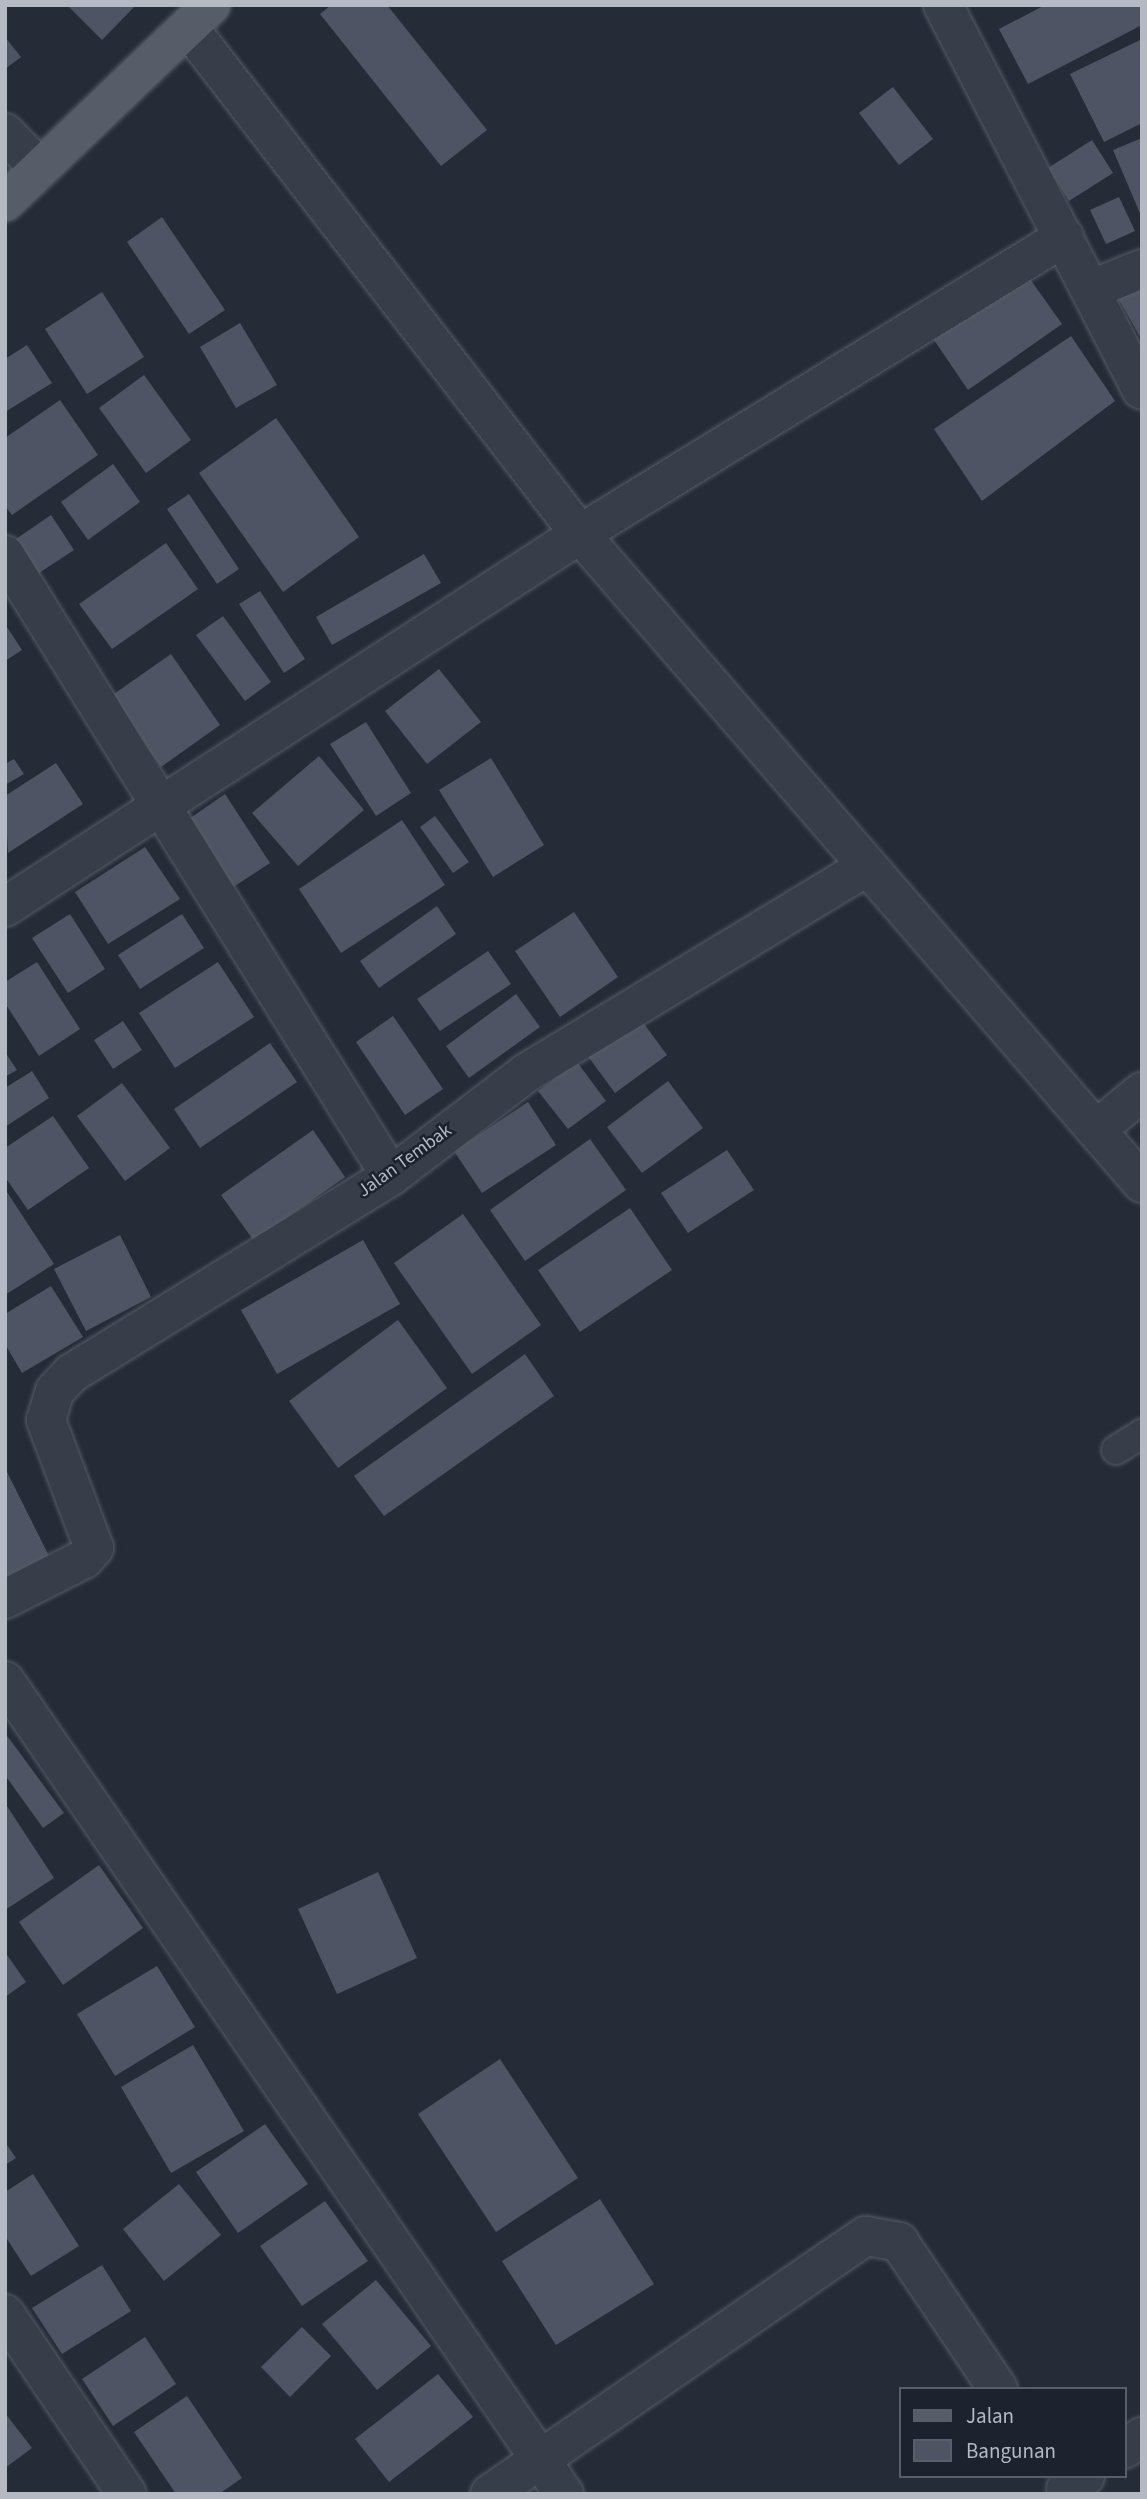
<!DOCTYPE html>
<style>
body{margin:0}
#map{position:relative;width:1147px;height:2499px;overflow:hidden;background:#252c38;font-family:"Source Sans 3",sans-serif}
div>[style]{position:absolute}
.building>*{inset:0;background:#4e5463}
.roads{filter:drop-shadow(0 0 2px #565c67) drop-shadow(0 0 2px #565c67)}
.service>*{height:28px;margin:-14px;padding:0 14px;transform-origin:14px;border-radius:14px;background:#383e49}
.minor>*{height:38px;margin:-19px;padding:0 19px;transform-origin:19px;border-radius:19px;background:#383e49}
.primary>*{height:38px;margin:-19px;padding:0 19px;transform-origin:19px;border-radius:19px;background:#565d69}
span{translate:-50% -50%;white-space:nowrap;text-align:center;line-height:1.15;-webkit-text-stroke:5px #1d232e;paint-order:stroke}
.street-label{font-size:19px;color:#b4b9c4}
.frame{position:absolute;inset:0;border:7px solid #b4b9c4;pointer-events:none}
.legend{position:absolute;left:899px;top:2387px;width:228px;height:91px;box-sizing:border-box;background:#1d232e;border:2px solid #595f6a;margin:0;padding:9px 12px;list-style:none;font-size:21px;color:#b4b9c4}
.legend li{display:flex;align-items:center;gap:14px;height:35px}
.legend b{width:35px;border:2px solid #595f6a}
</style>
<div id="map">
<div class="building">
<div style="clip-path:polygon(67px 5px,136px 5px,102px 40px)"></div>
<div style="clip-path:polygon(331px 5px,387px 5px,487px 130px,441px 166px,320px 14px)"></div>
<div style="clip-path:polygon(1045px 5px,1142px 5px,1142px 25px,1028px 84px,999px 29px)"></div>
<div style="clip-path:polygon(5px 37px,21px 57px,5px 69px)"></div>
<div style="clip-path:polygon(1142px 39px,1142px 123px,1104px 142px,1070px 74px)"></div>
<div style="clip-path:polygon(893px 87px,933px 139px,899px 165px,859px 113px)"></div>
<div style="clip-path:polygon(1142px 138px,1142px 218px,1113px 150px)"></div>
<div style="clip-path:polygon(1092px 140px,1113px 173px,1069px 201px,1048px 168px)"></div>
<div style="clip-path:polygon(1119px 197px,1135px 231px,1106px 244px,1090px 210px)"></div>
<div style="clip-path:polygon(162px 217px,225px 310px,189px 334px,127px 242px)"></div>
<div style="clip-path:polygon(1025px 272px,1062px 324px,968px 390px,932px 337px)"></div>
<div style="clip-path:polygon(1142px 284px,1142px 340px,1118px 298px)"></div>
<div style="clip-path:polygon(102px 292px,144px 357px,87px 394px,45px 329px)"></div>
<div style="clip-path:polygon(240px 323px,277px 385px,236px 408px,200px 347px)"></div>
<div style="clip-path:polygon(1071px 336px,1115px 401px,982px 501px,934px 429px)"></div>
<div style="clip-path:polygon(27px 345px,52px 383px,5px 412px,5px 359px)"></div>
<div style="clip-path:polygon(144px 375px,191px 440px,146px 473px,99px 408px)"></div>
<div style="clip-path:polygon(60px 400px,98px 455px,12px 515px,5px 506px,5px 438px)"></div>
<div style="clip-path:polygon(276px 418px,359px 537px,283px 592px,199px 473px)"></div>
<div style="clip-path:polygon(113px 464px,140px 502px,88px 540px,61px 502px)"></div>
<div style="clip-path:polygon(189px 494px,239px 569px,217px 584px,167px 509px)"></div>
<div style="clip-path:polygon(51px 515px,74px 550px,36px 575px,13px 541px)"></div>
<div style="clip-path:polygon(166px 543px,198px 589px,112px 649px,79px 604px)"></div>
<div style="clip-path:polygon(424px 554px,441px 583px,332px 645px,316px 617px)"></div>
<div style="clip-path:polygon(260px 591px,305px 659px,284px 673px,239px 604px)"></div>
<div style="clip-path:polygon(223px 616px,271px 682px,245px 701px,196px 635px)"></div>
<div style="clip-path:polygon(5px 624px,22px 650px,5px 661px)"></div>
<div style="clip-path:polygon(171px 654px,220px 725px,161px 767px,111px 696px)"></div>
<div style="clip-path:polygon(439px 669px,481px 722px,427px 764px,385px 711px)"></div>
<div style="clip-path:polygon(366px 722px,411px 793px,376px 816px,330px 744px)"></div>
<div style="clip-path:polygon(319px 756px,364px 810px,298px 866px,252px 813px)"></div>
<div style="clip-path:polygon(491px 758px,544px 845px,493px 877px,439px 790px)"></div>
<div style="clip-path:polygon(14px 759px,24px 774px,5px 785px,5px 764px)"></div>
<div style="clip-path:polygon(56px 763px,83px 804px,8px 853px,5px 796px)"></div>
<div style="clip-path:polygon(225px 794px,270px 863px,224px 893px,179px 826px)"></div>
<div style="clip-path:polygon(435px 816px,469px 862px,453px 873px,420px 827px)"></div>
<div style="clip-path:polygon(402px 820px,445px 885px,341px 953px,299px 889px)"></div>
<div style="clip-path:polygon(145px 847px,180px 899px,108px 944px,75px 892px)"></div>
<div style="clip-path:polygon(437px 906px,456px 934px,379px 988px,360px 961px)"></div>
<div style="clip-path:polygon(574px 912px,618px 977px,560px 1017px,515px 951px)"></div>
<div style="clip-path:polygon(70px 914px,105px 969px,68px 993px,32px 938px)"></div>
<div style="clip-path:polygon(182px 914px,204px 948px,140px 989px,118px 955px)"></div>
<div style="clip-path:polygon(488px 951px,511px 984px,440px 1031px,417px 999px)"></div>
<div style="clip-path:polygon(37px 962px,80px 1029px,39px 1056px,5px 1003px,5px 982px)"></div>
<div style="clip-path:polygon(218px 962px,254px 1017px,175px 1068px,139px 1013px)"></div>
<div style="clip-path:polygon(516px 994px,540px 1027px,469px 1078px,446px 1046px)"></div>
<div style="clip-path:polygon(393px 1016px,443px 1089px,405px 1115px,356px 1042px)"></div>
<div style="clip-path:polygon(639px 1017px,667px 1055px,615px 1093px,587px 1055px)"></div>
<div style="clip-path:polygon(123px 1021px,142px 1050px,113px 1069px,94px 1040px)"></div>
<div style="clip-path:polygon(270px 1043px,297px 1082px,200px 1148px,174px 1109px)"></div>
<div style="clip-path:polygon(5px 1052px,17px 1070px,5px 1077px)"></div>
<div style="clip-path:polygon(577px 1062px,606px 1101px,568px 1129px,538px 1091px)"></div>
<div style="clip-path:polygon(32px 1071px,49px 1098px,5px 1127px,5px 1088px)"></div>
<div style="clip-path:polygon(668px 1081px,703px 1128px,642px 1173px,607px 1127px)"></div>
<div style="clip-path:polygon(122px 1083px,170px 1148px,125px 1181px,77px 1116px)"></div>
<div style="clip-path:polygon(528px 1102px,556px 1145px,482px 1193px,454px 1151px)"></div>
<div style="clip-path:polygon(53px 1116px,89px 1168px,28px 1210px,5px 1177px,5px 1148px)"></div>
<div style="clip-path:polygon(313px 1130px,345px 1177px,254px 1241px,221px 1195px)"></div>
<div style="clip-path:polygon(590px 1139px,626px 1190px,525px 1261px,490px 1210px)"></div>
<div style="clip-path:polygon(727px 1150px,754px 1190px,688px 1233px,661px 1193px)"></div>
<div style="clip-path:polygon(5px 1189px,54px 1264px,5px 1295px)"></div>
<div style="clip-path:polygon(630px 1208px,672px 1270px,580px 1332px,538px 1270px)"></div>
<div style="clip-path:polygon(463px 1214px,541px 1325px,472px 1374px,394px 1263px)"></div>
<div style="clip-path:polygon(120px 1235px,151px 1297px,86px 1331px,54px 1269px)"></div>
<div style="clip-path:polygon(363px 1240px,400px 1304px,277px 1374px,241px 1310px)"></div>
<div style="clip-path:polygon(51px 1286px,83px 1337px,22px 1373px,5px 1344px,5px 1314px)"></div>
<div style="clip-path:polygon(398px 1320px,447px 1388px,338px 1468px,289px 1401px)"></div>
<div style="clip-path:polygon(525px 1354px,554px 1396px,384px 1516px,354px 1476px)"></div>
<div style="clip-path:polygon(5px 1468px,52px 1562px,5px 1585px)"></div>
<div style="clip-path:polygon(5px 1733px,64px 1813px,43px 1828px,5px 1775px)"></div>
<div style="clip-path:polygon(7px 1806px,54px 1878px,5px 1910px,5px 1808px)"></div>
<div style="clip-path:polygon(99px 1865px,143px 1928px,63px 1985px,19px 1922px)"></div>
<div style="clip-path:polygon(378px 1872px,417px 1958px,337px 1994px,298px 1909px)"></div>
<div style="clip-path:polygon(5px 1952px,26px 1982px,5px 1997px)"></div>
<div style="clip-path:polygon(157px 1966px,195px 2027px,115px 2076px,77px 2014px)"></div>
<div style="clip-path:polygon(193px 2045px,244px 2131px,171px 2173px,121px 2087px)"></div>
<div style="clip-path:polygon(500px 2059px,578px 2178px,496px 2232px,418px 2114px)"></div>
<div style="clip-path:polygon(265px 2124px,308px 2184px,238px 2233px,196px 2172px)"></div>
<div style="clip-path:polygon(5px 2142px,16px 2158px,5px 2165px)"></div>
<div style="clip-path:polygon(33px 2174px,79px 2246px,31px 2276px,5px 2236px,5px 2192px)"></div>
<div style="clip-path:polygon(179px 2184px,221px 2235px,164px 2281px,123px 2229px)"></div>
<div style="clip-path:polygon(600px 2199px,654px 2284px,556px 2345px,502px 2261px)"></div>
<div style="clip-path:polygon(325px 2201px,368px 2261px,302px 2306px,260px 2246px)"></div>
<div style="clip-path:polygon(102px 2265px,131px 2311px,62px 2354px,32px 2308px)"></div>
<div style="clip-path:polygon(376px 2280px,431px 2346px,377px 2390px,322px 2324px)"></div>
<div style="clip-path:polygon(302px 2327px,331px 2356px,290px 2397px,261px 2367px)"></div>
<div style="clip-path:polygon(145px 2337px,176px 2384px,113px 2426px,82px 2379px)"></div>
<div style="clip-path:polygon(438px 2374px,473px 2417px,389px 2482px,355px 2439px)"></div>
<div style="clip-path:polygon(187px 2396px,242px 2478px,219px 2494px,176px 2494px,134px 2432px)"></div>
<div style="clip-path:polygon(5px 2413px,32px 2448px,5px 2468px)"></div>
</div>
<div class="roads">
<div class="service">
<div style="left:1116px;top:1450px;width:31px;rotate:-32deg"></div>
</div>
<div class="minor">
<div style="left:943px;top:5px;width:433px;rotate:62.7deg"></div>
<div style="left:188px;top:27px;width:641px;rotate:52.29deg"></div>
<div style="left:580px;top:534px;width:859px;rotate:49.11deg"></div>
<div style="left:5px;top:133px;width:50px;rotate:45.8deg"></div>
<div style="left:1092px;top:289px;width:54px;rotate:-21.8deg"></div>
<div style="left:5px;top:555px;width:731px;rotate:58.14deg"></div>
<div style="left:5px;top:907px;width:685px;rotate:-32.97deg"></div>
<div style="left:580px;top:534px;width:568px;rotate:-31.53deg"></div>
<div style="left:1096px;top:1130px;width:60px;rotate:-39.6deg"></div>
<div style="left:5px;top:1599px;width:89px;rotate:-26.9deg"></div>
<div style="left:84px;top:1559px;width:15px;rotate:-48deg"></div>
<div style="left:94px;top:1548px;width:137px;rotate:-110.6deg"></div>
<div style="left:46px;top:1420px;width:30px;rotate:-73deg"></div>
<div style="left:55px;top:1391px;width:25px;rotate:-47deg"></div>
<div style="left:72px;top:1373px;width:375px;rotate:-31.7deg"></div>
<div style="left:391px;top:1176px;width:170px;rotate:-37.3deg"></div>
<div style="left:526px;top:1073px;width:396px;rotate:-31.2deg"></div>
<div style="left:5px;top:1681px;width:987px;rotate:55.49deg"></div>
<div style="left:5px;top:2314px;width:217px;rotate:55.9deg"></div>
<div style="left:1124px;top:2449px;width:22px;rotate:-34deg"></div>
<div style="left:1066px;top:2489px;width:23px;rotate:-34deg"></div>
<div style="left:490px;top:2494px;width:456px;rotate:-34.5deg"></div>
<div style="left:866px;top:2236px;width:34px;rotate:10deg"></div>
<div style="left:899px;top:2242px;width:177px;rotate:56deg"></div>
</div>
<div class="primary">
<div style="left:5px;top:202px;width:285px;rotate:-43.7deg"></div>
</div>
</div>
<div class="street-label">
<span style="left:405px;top:1161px;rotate:-36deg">Jalan Tembak</span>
</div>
<div class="frame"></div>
<ul class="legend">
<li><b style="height:9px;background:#565d69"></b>Jalan</li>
<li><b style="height:19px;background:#4e5463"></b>Bangunan</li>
</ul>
</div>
